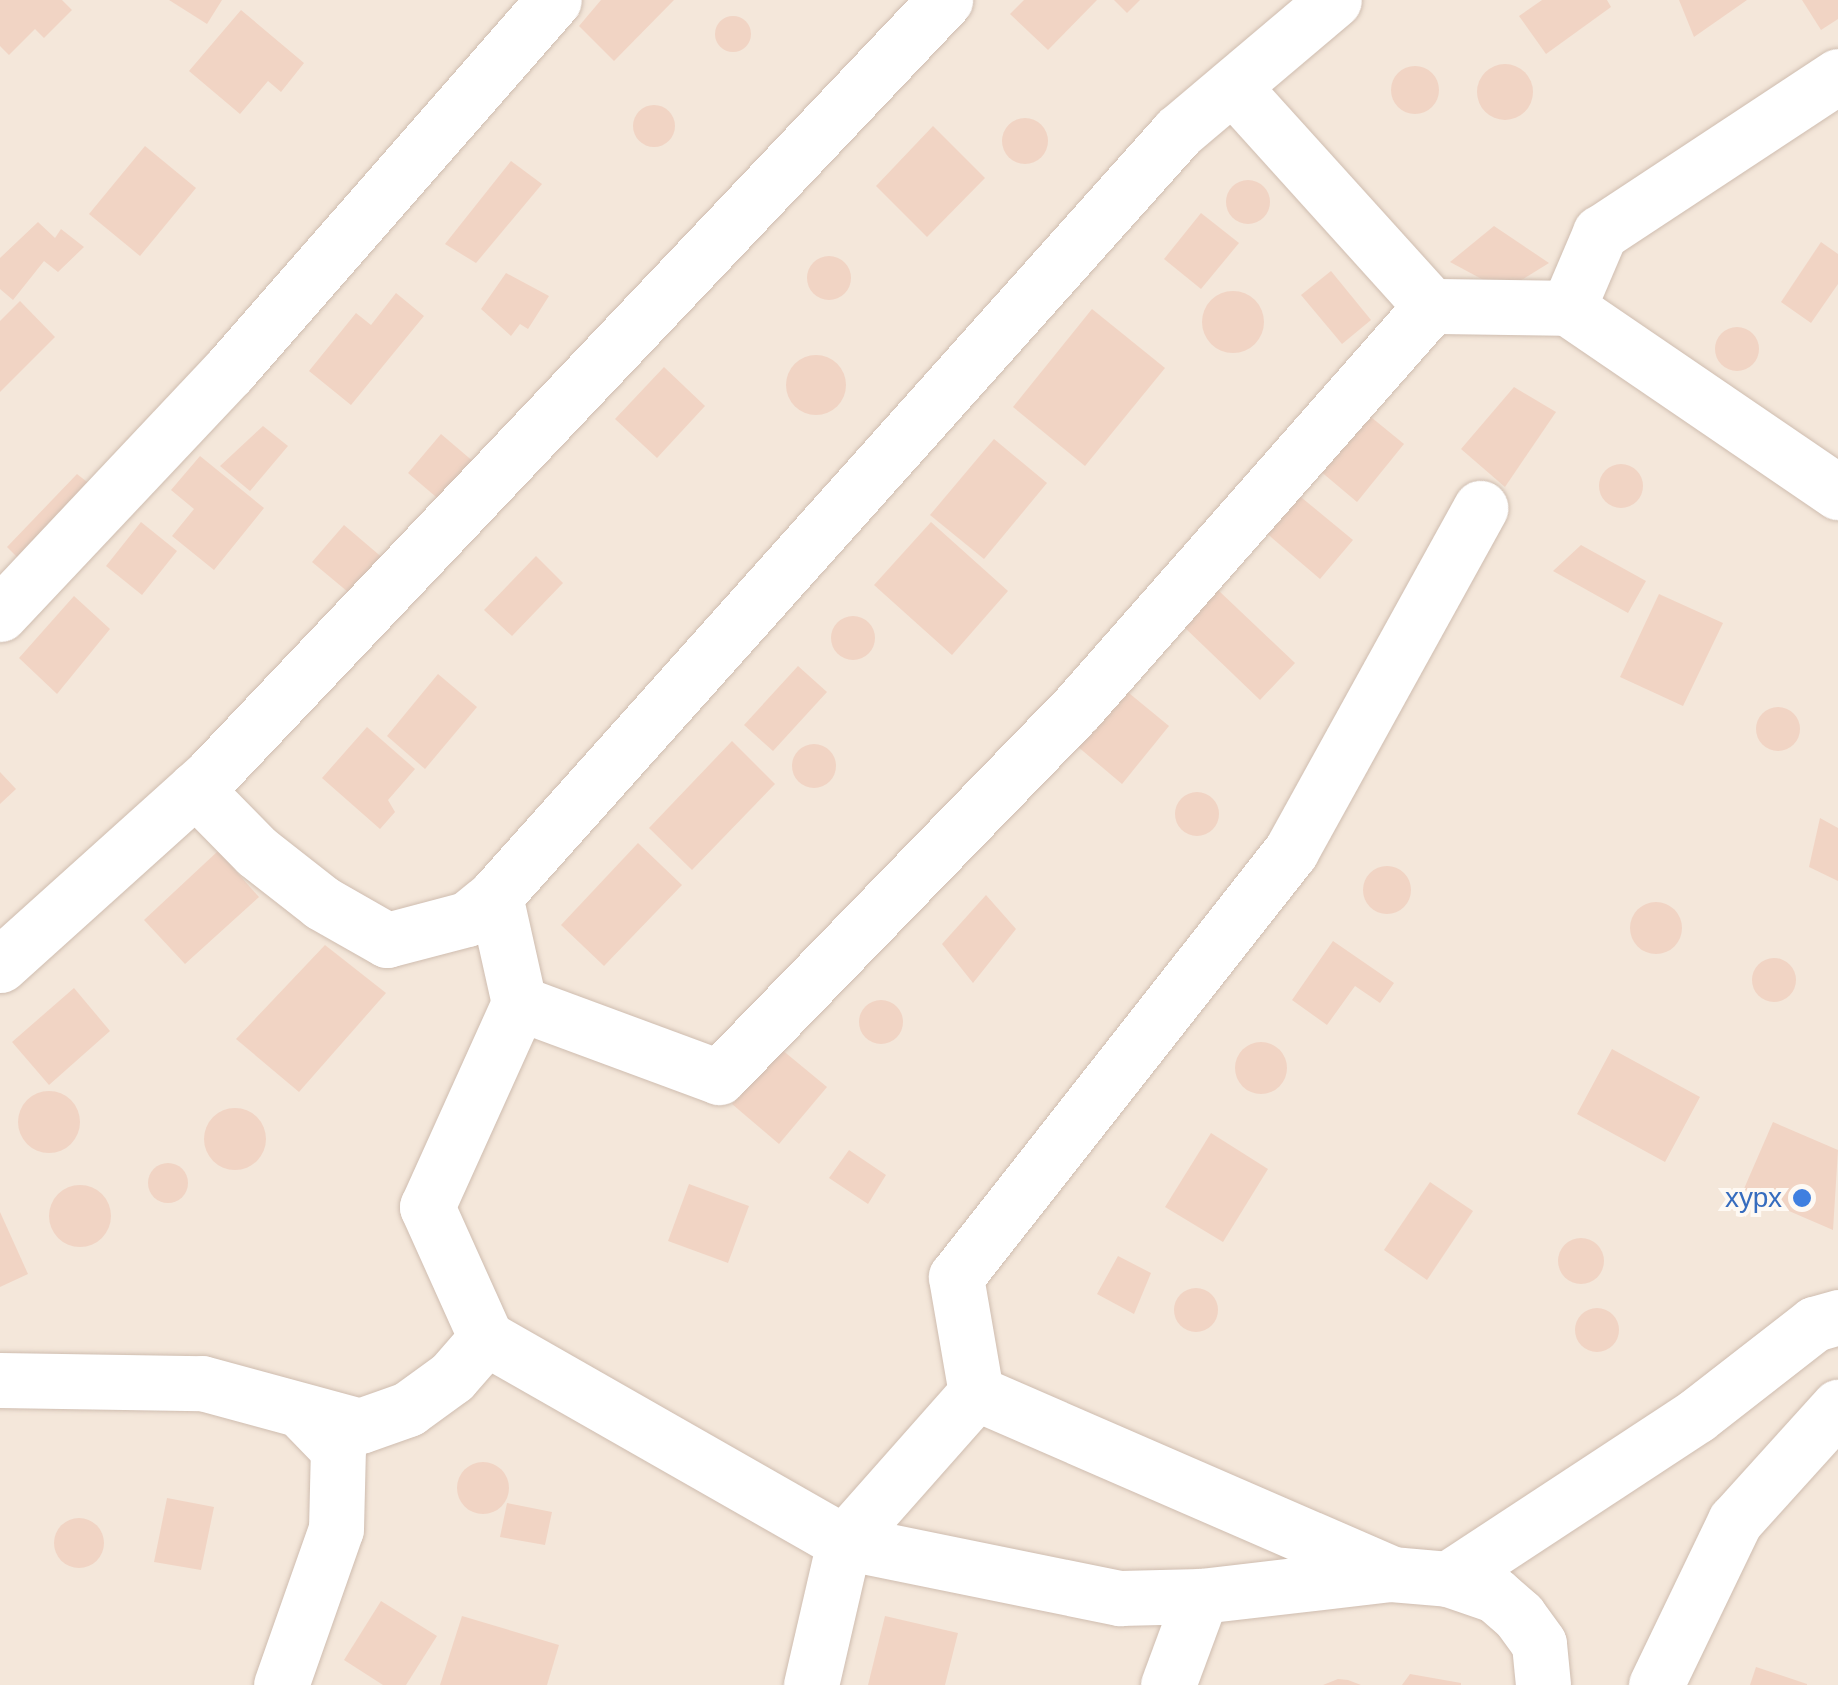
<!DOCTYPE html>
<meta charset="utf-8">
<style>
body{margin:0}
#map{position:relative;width:1838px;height:1685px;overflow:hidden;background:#fcf5ec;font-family:Helvetica,sans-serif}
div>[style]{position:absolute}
.residential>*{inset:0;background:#f4e7da}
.building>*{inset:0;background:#f1d4c4}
.round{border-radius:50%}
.roads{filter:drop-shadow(0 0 2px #cfbdb0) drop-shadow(0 0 2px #cfbdb0)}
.minor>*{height:55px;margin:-27.5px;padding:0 27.5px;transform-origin:27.5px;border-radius:27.5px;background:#fff}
.tertiary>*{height:55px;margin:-27.5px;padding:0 27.5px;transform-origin:27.5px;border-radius:27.5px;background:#fff}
.dots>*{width:28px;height:28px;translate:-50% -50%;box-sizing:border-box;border:5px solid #fef9f3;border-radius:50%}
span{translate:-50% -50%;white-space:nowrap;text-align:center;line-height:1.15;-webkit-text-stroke:8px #fef9f3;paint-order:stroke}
.shop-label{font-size:28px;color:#366cbe}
.right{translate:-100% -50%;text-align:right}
</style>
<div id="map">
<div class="residential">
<div style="clip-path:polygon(0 0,1838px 0,1838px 1685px,0 1685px)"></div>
</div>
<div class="building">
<div style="clip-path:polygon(0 0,62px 0,72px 10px,44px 38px,35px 29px,9px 55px,0 46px)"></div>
<div style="clip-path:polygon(169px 0,222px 0,207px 24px)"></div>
<div style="clip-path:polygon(601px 0,674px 0,614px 61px,579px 26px)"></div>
<div style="clip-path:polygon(1024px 0,1097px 0,1048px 50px,1010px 14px)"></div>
<div style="clip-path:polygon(1114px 0,1140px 0,1127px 13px)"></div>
<div style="clip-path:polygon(1542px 0,1607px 0,1611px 7px,1546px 54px,1519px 16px)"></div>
<div style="clip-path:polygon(1679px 0,1747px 0,1694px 37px)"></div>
<div style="clip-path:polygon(1802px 0,1838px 0,1838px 19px,1821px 30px)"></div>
<div style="clip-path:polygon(241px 10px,304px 63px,281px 92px,268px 81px,240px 114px,189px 71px)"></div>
<div class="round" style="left:715px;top:16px;width:36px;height:36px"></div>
<div class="round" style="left:1477px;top:64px;width:56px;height:56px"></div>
<div class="round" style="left:1391px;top:66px;width:48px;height:48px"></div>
<div class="round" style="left:633px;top:105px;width:42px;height:42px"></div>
<div class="round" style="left:1002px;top:118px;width:46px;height:46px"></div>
<div style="clip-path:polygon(933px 126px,985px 178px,927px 237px,876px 186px)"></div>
<div style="clip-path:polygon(145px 146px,196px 188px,140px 256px,89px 214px)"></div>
<div style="clip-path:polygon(511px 161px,542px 184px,476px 263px,445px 244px)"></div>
<div class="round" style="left:1226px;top:180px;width:44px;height:44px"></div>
<div style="clip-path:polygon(1201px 213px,1239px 243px,1201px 289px,1164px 259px)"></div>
<div style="clip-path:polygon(38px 222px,55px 238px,61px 229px,84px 247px,58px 272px,44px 261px,13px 300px,0 289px,0 258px)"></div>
<div style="clip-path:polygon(1494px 226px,1549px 263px,1504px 291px,1450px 262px)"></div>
<div style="clip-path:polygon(1821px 242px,1838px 254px,1838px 284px,1811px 323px,1781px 302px)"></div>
<div class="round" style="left:807px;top:256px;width:44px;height:44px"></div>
<div style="clip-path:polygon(1331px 271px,1371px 320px,1342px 344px,1301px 295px)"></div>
<div style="clip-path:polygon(506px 273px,549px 296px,528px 329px,520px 324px,511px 336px,481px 309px)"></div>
<div class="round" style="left:1202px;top:291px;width:62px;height:62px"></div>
<div style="clip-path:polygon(396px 293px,424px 316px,351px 405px,309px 371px,356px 313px,371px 325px)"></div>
<div style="clip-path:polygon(20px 301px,55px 337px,0 392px,0 321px)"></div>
<div style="clip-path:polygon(1092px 309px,1165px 368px,1085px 466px,1013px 407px)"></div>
<div class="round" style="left:1715px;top:327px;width:44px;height:44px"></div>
<div class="round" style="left:786px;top:355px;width:60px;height:60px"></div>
<div style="clip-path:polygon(664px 367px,705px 406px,657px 458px,615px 419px)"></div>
<div style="clip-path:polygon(1514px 387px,1556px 412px,1505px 487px,1461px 449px)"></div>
<div style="clip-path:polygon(1366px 413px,1404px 444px,1357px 502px,1319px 470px)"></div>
<div style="clip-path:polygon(263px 426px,288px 446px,250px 491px,220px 466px)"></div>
<div style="clip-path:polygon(441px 434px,475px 463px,442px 502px,408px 473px)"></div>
<div style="clip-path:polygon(994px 439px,1047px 483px,984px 559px,930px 515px)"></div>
<div style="clip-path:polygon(200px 456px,264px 508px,214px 570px,172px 536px,194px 509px,171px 490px)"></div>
<div class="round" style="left:1599px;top:464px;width:44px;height:44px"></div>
<div style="clip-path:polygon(77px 474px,96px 489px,22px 562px,7px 547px)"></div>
<div style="clip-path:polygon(1296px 493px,1353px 540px,1320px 579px,1264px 531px)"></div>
<div style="clip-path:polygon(141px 522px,177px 551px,142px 595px,106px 566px)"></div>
<div style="clip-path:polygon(931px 522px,1008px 591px,952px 655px,874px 585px)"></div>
<div style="clip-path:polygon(344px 525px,391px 565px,360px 602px,312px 562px)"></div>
<div style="clip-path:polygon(1581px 545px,1646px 581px,1628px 613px,1553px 571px)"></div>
<div style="clip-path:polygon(536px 556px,563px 583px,512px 636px,484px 610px)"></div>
<div style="clip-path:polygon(1218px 590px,1295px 663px,1260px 700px,1183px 626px)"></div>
<div style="clip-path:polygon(1659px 594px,1723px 623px,1683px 706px,1620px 677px)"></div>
<div style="clip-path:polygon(74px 596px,110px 629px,57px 694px,19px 658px)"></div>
<div class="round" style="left:831px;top:616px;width:44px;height:44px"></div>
<div style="clip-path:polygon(798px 666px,827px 692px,773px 751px,744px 725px)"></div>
<div style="clip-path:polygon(438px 674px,477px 707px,425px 769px,387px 736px)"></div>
<div style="clip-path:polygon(1124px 689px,1169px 726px,1122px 784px,1077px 746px)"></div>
<div class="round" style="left:1756px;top:707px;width:44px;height:44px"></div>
<div style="clip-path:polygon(367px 727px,415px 769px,388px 800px,395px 812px,380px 829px,322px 778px)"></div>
<div style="clip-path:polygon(732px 741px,775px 784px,692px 870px,649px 828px)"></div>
<div class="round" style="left:792px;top:744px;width:44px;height:44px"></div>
<div style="clip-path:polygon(0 772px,16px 789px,0 804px)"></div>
<div class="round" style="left:1175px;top:792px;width:44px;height:44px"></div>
<div style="clip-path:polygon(1820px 818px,1838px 828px,1838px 881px,1809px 867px)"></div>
<div style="clip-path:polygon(638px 843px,682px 885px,604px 966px,561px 925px)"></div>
<div style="clip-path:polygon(218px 851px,259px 897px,185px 964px,144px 920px)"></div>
<div class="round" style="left:1363px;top:866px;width:48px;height:48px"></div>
<div style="clip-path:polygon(986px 895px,1016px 929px,973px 983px,942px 944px)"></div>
<div class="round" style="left:1630px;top:902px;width:52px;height:52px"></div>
<div style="clip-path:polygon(1333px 941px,1394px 983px,1380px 1003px,1355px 986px,1327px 1025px,1292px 1000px)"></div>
<div style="clip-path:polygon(325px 945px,386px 993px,299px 1092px,236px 1039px)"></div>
<div class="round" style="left:1752px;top:958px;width:44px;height:44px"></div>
<div style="clip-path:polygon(74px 988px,110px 1031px,49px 1085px,12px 1042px)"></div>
<div class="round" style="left:859px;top:1000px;width:44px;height:44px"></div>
<div class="round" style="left:1235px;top:1042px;width:52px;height:52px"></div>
<div style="clip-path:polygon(781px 1049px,827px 1087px,779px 1144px,732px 1104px)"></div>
<div style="clip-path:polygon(1612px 1049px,1700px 1097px,1665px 1162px,1577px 1114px)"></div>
<div class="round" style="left:18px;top:1091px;width:62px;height:62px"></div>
<div class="round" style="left:204px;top:1108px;width:62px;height:62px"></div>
<div style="clip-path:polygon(1773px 1122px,1838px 1150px,1833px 1230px,1743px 1191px)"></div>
<div style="clip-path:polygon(1211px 1133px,1268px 1169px,1223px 1242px,1165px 1207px)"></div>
<div style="clip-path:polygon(849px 1150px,886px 1175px,868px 1204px,829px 1178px)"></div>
<div class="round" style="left:148px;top:1163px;width:40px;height:40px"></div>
<div style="clip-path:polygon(1430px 1182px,1473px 1211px,1427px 1280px,1384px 1250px)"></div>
<div style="clip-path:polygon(689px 1184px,749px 1206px,728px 1263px,668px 1241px)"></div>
<div class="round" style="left:49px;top:1185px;width:62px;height:62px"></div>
<div style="clip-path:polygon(0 1212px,28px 1274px,0 1287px)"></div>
<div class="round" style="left:1558px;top:1238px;width:46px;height:46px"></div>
<div style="clip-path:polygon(1118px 1256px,1151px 1273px,1134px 1314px,1097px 1294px)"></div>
<div class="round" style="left:1174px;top:1288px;width:44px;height:44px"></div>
<div class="round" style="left:1575px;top:1308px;width:44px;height:44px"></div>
<div class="round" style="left:457px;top:1462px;width:52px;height:52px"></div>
<div style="clip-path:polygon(167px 1498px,214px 1507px,201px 1570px,154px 1562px)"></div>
<div style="clip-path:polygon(507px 1503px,552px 1512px,545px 1545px,500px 1537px)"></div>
<div class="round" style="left:54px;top:1518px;width:50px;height:50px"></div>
<div style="clip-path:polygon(381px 1601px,437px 1636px,406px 1685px,383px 1685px,344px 1660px)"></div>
<div style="clip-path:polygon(462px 1616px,559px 1645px,547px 1685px,440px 1685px)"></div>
<div style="clip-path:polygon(885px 1616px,958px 1633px,945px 1685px,868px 1685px)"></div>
<div style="clip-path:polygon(1756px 1667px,1807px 1684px,1807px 1685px,1750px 1685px)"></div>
<div style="clip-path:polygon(1410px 1674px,1461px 1683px,1461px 1685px,1402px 1685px)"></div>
<div style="clip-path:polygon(1338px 1679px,1348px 1680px,1361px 1685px,1323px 1685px)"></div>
</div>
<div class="roads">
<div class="minor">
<div style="left:1233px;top:87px;width:295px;rotate:47.9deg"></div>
<div style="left:1431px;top:306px;width:137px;rotate:0.8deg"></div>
<div style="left:1568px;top:308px;width:327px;rotate:34.3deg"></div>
<div style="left:1568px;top:308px;width:82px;rotate:-66.9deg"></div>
<div style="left:1600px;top:233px;width:285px;rotate:-33.4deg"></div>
<div style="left:0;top:614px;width:334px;rotate:-46.7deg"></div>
<div style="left:229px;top:371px;width:493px;rotate:-48.8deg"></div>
<div style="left:195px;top:789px;width:88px;rotate:45.5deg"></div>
<div style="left:257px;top:852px;width:83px;rotate:38.1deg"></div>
<div style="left:322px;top:903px;width:75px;rotate:29.6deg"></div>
<div style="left:387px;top:940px;width:83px;rotate:-14.7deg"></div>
<div style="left:467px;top:919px;width:36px;rotate:-39deg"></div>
<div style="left:0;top:965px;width:283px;rotate:-42deg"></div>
<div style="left:210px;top:776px;width:1069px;rotate:-46.55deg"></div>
<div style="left:519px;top:1003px;width:213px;rotate:20.3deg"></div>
<div style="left:719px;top:1077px;width:514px;rotate:-45.87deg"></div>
<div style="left:1077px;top:708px;width:536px;rotate:-48.63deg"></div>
<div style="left:486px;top:1338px;width:144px;rotate:-114.2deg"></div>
<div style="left:427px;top:1207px;width:224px;rotate:-65.7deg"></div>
<div style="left:519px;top:1003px;width:110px;rotate:-102.6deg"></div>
<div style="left:495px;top:896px;width:1025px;rotate:-48.2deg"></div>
<div style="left:1178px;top:132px;width:204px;rotate:-40.2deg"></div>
<div style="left:0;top:1380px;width:202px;rotate:0.9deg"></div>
<div style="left:202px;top:1383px;width:164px;rotate:15.2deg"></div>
<div style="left:360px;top:1426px;width:51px;rotate:-19.5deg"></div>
<div style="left:408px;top:1409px;width:54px;rotate:-36deg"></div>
<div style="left:452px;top:1377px;width:52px;rotate:-48.9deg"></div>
<div style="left:486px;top:1338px;width:412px;rotate:29.7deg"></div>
<div style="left:844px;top:1542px;width:282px;rotate:11.5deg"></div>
<div style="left:1120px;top:1598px;width:81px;rotate:-1.4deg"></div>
<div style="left:1201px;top:1596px;width:191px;rotate:-6.6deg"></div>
<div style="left:1391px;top:1574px;width:57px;rotate:5deg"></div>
<div style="left:1448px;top:1579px;width:50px;rotate:18.8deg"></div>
<div style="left:1495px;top:1595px;width:32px;rotate:41deg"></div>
<div style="left:1519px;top:1616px;width:34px;rotate:54deg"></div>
<div style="left:1539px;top:1644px;width:41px;rotate:84.4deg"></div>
<div style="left:976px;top:1393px;width:451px;rotate:23.5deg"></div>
<div style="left:1448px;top:1579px;width:297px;rotate:-33.3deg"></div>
<div style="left:1696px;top:1416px;width:150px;rotate:-37.9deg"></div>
<div style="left:1814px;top:1324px;width:25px;rotate:-16deg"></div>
<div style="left:281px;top:1685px;width:165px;rotate:-70.6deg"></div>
<div style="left:336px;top:1529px;width:80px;rotate:-88.6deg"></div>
<div style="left:338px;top:1449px;width:47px;rotate:-134.1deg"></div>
<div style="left:811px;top:1685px;width:147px;rotate:-77deg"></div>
<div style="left:844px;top:1542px;width:199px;rotate:-48.5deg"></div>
<div style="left:976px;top:1393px;width:118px;rotate:-99.8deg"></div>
<div style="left:956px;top:1277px;width:542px;rotate:-51.82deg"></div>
<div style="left:1291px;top:851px;width:392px;rotate:-61.1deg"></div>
<div style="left:1168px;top:1685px;width:95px;rotate:-69.7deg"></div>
</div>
<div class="tertiary">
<div style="left:1656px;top:1685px;width:182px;rotate:-64.3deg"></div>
<div style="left:1735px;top:1521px;width:154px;rotate:-47.9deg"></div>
</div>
</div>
<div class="dots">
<div style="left:1802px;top:1198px;background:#3f7fe0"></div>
</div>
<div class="shop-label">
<span class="right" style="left:1782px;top:1198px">хурх</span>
</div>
</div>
